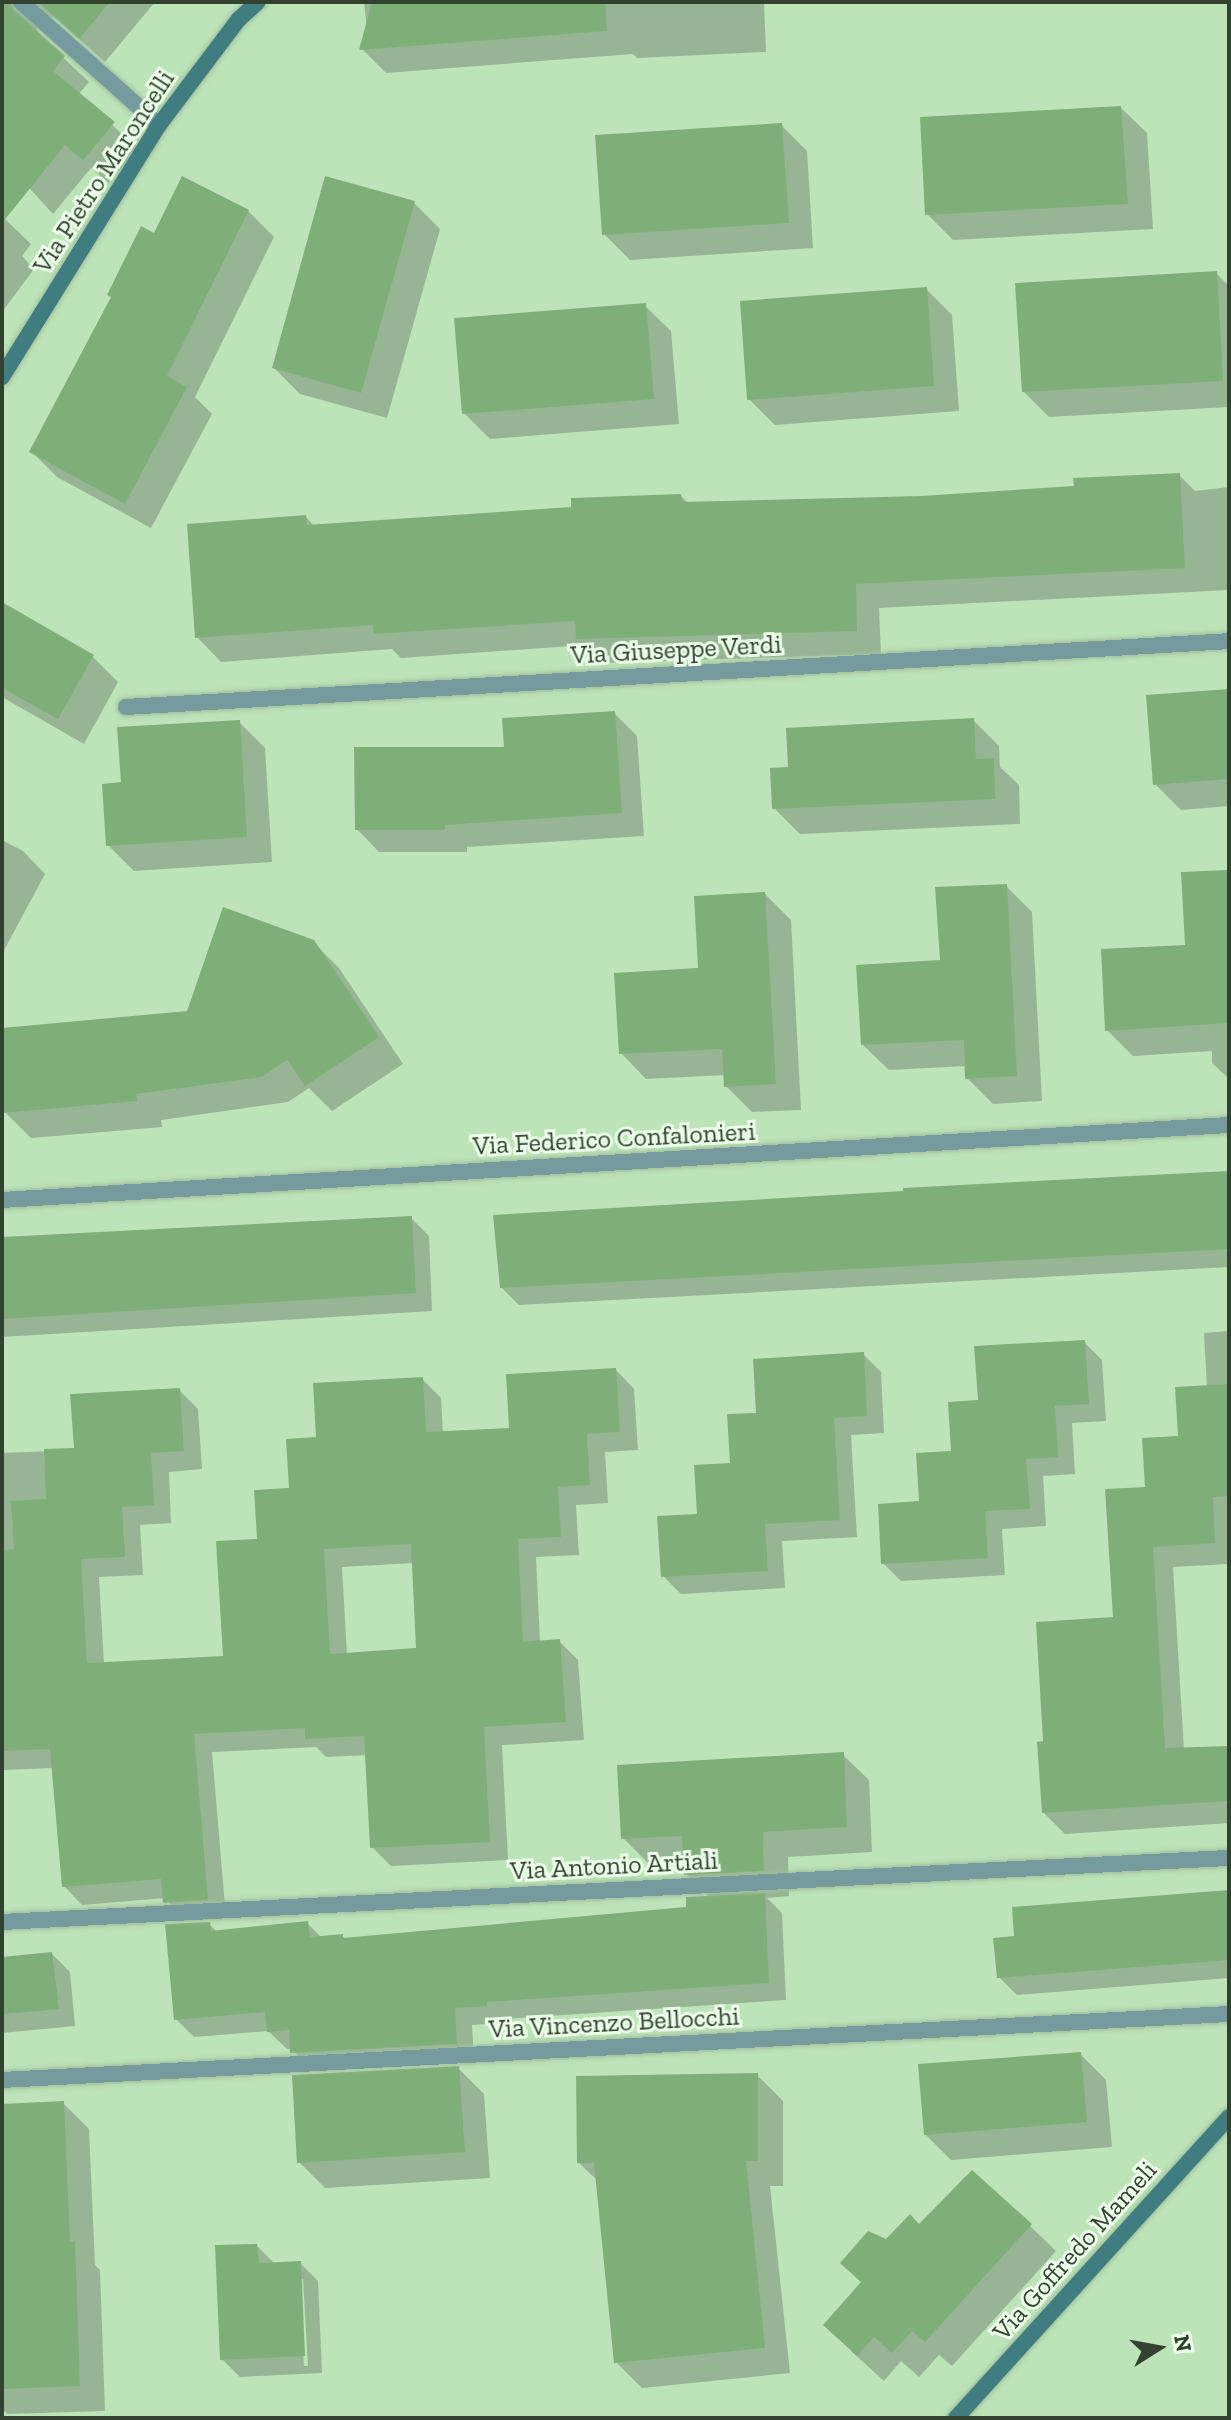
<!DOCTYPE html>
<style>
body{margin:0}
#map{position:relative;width:1231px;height:2420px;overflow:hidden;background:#bde3b9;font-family:"Zilla Slab",serif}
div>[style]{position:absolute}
.shadow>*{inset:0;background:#0003}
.building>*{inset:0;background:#7faf79}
.roads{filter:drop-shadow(0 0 2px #9ebf9b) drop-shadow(0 0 2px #9ebf9b)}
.street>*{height:16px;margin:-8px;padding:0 8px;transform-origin:8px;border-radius:8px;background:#759b9e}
.secondary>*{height:16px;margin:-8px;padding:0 8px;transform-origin:8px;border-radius:8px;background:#407d81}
span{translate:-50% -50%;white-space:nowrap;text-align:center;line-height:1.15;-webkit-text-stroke:6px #ebffe9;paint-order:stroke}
.street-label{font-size:26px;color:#324130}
.frame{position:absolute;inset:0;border:4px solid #324130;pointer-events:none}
.north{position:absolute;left:1119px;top:2308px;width:80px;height:80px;-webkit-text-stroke:6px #ebffe9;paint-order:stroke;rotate:79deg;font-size:22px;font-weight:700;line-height:32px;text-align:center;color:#324130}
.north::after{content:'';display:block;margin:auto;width:28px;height:36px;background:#324130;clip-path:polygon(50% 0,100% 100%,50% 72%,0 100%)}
</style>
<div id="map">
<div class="shadow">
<div style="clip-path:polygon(2px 2px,155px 2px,105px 62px,55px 18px,44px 15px,36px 20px,38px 34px,89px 82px,78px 95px,138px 148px,109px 183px,91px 168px,53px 214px,2px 158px)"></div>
<div style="clip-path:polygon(364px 2px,764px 2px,766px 52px,637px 58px,633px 54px,386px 73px,362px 49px,367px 29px)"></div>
<div style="clip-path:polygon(1121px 108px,1147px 133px,1153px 229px,953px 240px,927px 214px)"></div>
<div style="clip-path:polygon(781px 125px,807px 151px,813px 248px,630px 260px,604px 234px)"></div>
<div style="clip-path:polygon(414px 203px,440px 229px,387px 418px,300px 394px,274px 368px)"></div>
<div style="clip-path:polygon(248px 211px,274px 237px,195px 397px,212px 414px,151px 528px,57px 477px,32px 452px,155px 236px)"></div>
<div style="clip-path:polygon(2px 216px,31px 244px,22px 256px,34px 269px,2px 312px)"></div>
<div style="clip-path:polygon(1216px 273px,1229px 286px,1229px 407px,1049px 417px,1023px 391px)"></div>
<div style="clip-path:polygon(926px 289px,952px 315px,959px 411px,775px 425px,749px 399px)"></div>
<div style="clip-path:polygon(645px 306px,671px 331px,679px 424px,490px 439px,464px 413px)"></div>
<div style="clip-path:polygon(1179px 475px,1195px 491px,1229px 487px,1229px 590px,879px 608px,881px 654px,603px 663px,585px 645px,401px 658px,392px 649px,221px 662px,197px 637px,306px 517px,315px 527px,573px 509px,681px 496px,689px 504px,921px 498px,1076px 488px)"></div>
<div style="clip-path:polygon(2px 605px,92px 656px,118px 682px,84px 744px,2px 697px)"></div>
<div style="clip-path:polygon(1229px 691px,1229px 806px,1181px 810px,1155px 784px)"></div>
<div style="clip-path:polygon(614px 713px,637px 736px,644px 836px,467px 847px,467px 852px,379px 852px,357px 829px,506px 749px)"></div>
<div style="clip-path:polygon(973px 720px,999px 746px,1000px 767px,1019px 785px,1020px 824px,800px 834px,774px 808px,790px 769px)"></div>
<div style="clip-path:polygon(239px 722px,265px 748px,272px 862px,134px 871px,108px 845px,123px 784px)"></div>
<div style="clip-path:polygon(2px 840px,23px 851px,45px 874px,2px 954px)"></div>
<div style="clip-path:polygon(1229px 872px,1229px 1079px,1212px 1063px,1212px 1051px,1133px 1056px,1107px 1030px,1187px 947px)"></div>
<div style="clip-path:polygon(1006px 886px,1032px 912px,1042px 1101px,993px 1104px,967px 1078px,967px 1066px,889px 1070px,863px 1045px,942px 962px)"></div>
<div style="clip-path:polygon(765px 894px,791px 920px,801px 1110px,752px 1112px,726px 1086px,725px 1075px,646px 1079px,621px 1053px,701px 970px)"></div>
<div style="clip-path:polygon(312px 941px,339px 968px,403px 1064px,332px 1111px,309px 1088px,288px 1102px,161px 1120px,162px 1127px,31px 1138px,5px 1112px,2px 1030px,188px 1013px)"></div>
<div style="clip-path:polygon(1229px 1173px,1229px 1267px,519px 1305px,501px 1287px)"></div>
<div style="clip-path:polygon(411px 1218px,429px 1236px,432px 1311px,2px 1337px,2px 1239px)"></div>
<div style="clip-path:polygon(1229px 1331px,1229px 1564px,1173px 1567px,1184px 1750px,1229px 1748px,1229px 1823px,1065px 1834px,1044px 1813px,1045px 1743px,1115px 1619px,1147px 1489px,1207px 1388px,1204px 1333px)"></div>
<div style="clip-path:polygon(1084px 1342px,1102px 1360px,1106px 1421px,1072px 1423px,1075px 1474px,1043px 1476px,1046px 1526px,1002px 1529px,1005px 1575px,901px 1581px,883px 1563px,980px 1402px)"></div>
<div style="clip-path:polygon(863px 1354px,881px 1372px,884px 1433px,851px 1435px,857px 1537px,782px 1541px,785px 1588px,681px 1594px,663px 1576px,732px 1465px,759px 1415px)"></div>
<div style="clip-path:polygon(evenodd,616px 1370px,634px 1389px,638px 1450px,605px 1452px,608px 1503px,576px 1505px,579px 1555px,536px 1557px,540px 1642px,559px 1641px,578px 1660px,584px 1740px,502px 1745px,508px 1860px,391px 1866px,372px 1847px,367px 1755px,326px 1757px,316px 1747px,212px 1752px,226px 1918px,184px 1921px,165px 1898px,82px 1905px,64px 1886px,53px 1768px,2px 1770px,2px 1453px,76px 1450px,179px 1390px,198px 1409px,202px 1469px,169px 1472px,171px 1523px,140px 1525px,143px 1575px,99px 1577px,104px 1664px,225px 1657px,259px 1541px,318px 1439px,422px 1379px,441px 1398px,443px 1433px,511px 1430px,616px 1370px,413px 1563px,418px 1650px,347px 1655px,342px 1567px,413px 1563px)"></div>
<div style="clip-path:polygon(843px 1755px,869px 1780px,872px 1852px,788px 1857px,789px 1896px,767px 1898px,782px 1913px,786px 2000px,504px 2019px,504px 2023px,472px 2025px,474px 2062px,310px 2070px,292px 2049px,287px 2049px,268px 2031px,194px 2037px,176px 2019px,209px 1924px,217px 1932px,307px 1923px,322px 1938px,342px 1936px,347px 1940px,688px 1909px,710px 1898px,686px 1874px,686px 1862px,649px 1864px,623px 1838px)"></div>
<div style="clip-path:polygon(1229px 1892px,1229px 1978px,1017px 1995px,999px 1977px,1017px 1938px)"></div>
<div style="clip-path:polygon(52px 1954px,70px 1972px,75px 2026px,2px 2033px,2px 1959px)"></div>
<div style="clip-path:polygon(1080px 2054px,1106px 2080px,1112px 2147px,951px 2160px,925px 2134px)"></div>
<div style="clip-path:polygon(458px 2068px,484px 2094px,490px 2178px,325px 2188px,299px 2162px)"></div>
<div style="clip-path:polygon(757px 2075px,783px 2101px,783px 2186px,770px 2186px,790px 2373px,642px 2388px,616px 2362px,598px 2181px,579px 2163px)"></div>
<div style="clip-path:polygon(63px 2103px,89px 2129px,95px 2265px,100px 2270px,105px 2411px,7px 2414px,2px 2409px,2px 2106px)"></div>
<div style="clip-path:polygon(919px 2226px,1030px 2226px,1056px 2251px,952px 2366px,939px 2355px,919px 2377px,901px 2361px,884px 2381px,851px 2351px,863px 2283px,887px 2241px)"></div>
<div style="clip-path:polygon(evenodd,257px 2246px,275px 2264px,300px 2263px,318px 2281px,322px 2373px,240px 2377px,222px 2359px,257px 2246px,299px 2279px,303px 2279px,308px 2366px,304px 2366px,299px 2279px)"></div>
</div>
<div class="building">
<div style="clip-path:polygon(2px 2px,10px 2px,14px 10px,65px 56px,53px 71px,115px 122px,83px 160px,65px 145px,2px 223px)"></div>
<div style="clip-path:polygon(38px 2px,110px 2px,79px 39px)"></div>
<div style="clip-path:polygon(372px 2px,605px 2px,607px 31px,359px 50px)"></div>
<div style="clip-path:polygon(1121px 106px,1128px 204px,925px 215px,920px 117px)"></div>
<div style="clip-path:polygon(782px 123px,789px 223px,602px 235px,595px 135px)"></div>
<div style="clip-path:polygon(182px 176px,249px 210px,167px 376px,187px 387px,125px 504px,29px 452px,111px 297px,107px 295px,141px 226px,154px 233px)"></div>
<div style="clip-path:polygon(325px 176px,415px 201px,361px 393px,272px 368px)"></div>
<div style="clip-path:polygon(1217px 271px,1223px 381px,1022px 392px,1015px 283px)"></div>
<div style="clip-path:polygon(927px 287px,934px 386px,747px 400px,740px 301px)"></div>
<div style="clip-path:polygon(646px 303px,654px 399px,462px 414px,454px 318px)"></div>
<div style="clip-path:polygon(1180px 473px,1185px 568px,856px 584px,857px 631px,576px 639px,575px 621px,374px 634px,373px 625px,195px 638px,187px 524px,306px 515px,307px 525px,571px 507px,571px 498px,681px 494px,682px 502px,921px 496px,1074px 486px,1073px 478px)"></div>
<div style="clip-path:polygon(2px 602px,94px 655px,58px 719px,2px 688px)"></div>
<div style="clip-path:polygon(1229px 689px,1229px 779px,1153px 785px,1146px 695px)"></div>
<div style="clip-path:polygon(615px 711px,622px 813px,445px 825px,445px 830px,355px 830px,354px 747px,504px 747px,502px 718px)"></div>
<div style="clip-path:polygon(974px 718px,976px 759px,994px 758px,995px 799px,772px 809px,770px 768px,788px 767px,786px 728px)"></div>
<div style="clip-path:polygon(240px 720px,247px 837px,106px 846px,102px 784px,121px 782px,117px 727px)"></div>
<div style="clip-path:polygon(1229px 870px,1229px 1023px,1105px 1031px,1101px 949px,1185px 945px,1181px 872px)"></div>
<div style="clip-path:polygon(1007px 884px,1017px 1076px,965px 1079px,964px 1040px,861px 1045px,856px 965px,940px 960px,935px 887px)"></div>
<div style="clip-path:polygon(765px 892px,776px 1084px,724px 1087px,722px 1049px,619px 1054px,614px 973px,698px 968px,694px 896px)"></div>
<div style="clip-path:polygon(223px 907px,314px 940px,379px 1037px,305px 1086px,287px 1060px,262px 1077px,136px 1094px,137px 1101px,2px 1113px,2px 1028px,187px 1011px)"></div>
<div style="clip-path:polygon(1229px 1171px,1229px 1249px,500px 1288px,493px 1215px,903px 1191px,903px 1188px)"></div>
<div style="clip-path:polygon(412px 1216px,416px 1293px,2px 1319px,2px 1237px)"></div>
<div style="clip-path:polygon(1085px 1340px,1089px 1404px,1055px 1406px,1058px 1457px,1026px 1459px,1030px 1509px,985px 1511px,988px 1558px,881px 1564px,878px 1504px,919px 1501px,916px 1453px,951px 1451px,948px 1402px,978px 1400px,974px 1346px)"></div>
<div style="clip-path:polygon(864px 1352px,867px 1416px,834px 1418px,840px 1520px,765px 1524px,768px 1571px,661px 1577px,657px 1516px,697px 1514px,694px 1465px,730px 1463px,727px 1414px,756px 1413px,753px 1359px)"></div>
<div style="clip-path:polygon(evenodd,616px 1368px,620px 1432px,587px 1434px,590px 1485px,558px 1487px,561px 1537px,518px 1539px,523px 1642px,560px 1639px,566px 1722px,484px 1727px,490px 1842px,370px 1848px,364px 1736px,305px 1739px,305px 1728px,194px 1734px,208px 1900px,163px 1903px,161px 1879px,62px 1887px,50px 1749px,2px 1751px,2px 1550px,14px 1549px,11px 1501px,46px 1499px,44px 1449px,74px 1448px,70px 1394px,180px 1388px,184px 1451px,151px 1453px,154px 1505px,122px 1507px,125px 1557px,81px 1559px,87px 1663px,223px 1656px,216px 1541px,257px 1539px,254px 1490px,289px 1488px,286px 1439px,316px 1437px,313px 1383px,423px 1377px,426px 1432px,509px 1428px,506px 1374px,616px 1368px,411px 1544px,416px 1648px,330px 1654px,324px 1549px,411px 1544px)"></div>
<div style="clip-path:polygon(1229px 1384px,1229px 1496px,1213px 1497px,1215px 1543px,1153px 1547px,1165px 1748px,1229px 1746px,1229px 1801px,1042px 1813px,1037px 1742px,1043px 1741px,1036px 1622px,1113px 1617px,1105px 1489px,1145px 1487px,1142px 1438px,1178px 1436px,1175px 1387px)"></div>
<div style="clip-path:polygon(844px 1752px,847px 1827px,763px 1832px,764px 1871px,684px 1875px,682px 1836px,621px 1839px,617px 1765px)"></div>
<div style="clip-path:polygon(1229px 1890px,1229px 1960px,997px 1978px,993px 1938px,1014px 1936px,1012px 1907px)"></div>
<div style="clip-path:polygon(765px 1893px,769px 1983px,487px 2002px,487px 2006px,455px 2008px,457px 2044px,290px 2053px,289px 2030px,267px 2032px,265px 2012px,174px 2020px,165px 1924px,210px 1922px,211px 1931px,308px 1921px,310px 1937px,343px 1934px,343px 1938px,686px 1907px,686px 1897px)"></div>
<div style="clip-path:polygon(52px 1952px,59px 2009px,2px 2014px,2px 1957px)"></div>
<div style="clip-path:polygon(1081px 2052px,1087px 2122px,924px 2135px,918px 2064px)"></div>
<div style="clip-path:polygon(459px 2066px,465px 2152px,297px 2163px,292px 2075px)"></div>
<div style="clip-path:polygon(758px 2073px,758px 2161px,746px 2161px,765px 2348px,614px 2363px,594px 2163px,577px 2163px,576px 2076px)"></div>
<div style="clip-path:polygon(64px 2101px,70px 2242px,75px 2242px,80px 2386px,2px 2389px,2px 2104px)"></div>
<div style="clip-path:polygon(972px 2170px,1032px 2224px,925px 2342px,912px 2331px,892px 2353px,874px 2337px,857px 2356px,823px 2325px,861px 2282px,840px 2263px,868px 2231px,886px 2239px,910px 2214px,919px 2224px)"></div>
<div style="clip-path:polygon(257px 2244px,259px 2263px,301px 2261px,305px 2356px,220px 2360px,215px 2245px)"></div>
</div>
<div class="roads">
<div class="street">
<div style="left:21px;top:2px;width:185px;rotate:41.7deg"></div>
<div style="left:126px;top:707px;width:1105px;rotate:-3.42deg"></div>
<div style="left:2px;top:1200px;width:1229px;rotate:-3.5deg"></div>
<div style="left:2px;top:1922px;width:1229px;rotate:-2.99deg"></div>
<div style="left:2px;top:2080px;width:1229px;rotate:-3.08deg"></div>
</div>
<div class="secondary">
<div style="left:2px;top:377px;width:297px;rotate:-58.1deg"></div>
<div style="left:159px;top:125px;width:133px;rotate:-53deg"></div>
<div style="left:239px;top:19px;width:25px;rotate:-42deg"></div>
<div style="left:956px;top:2418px;width:406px;rotate:-47.8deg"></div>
</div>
</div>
<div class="street-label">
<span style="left:104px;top:172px;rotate:-57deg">Via Pietro Maroncelli</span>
<span style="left:676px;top:650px;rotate:-3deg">Via Giuseppe Verdi</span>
<span style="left:614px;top:1139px;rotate:-3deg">Via Federico Confalonieri</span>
<span style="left:614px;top:1866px;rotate:-3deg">Via Antonio Artiali</span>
<span style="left:614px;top:2023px;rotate:-3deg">Via Vincenzo Bellocchi</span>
<span style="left:1075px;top:2251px;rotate:-48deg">Via Goffredo Mameli</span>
</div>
<div class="frame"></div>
<div class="north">N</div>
</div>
